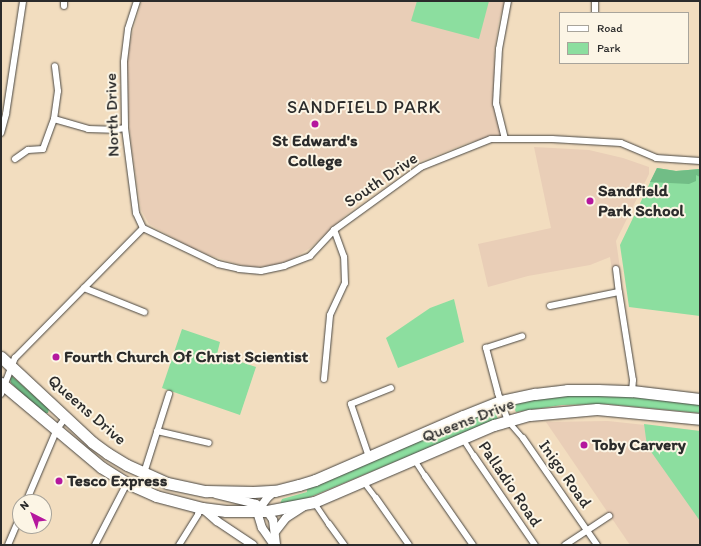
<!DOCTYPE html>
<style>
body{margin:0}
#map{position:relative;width:701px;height:546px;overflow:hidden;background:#f2ddbf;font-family:Itim,sans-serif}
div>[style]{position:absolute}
.built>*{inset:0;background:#e9ceb7}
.green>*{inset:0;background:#8cde9f}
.forest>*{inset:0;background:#71bd86}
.roads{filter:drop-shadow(0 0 1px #494641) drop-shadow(0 0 1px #494641)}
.pedestrian>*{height:4.5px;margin:-2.25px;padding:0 2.25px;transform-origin:2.25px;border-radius:2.25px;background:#fff}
.minor>*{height:6px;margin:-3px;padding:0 3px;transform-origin:3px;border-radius:3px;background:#fff}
.tertiary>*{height:8px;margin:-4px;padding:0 4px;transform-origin:4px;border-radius:4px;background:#fff}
.trunk>*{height:11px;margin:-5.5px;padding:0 5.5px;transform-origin:5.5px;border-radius:5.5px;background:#fff}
.dots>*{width:11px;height:11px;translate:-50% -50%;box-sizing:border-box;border:2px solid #fcf5e5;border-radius:50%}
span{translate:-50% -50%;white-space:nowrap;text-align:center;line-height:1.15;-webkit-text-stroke:4px #fcf5e5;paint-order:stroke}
.street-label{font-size:17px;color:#2b2b2b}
.poi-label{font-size:17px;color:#2b2b2b;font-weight:700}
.left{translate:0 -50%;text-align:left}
.neighbourhood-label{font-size:18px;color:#2b2b2b;letter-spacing:1px}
.frame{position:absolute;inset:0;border:2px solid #2b2b2b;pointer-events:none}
.legend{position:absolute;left:559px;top:12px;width:130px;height:52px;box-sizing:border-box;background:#fcf5e5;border:1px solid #a8a49b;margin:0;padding:5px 7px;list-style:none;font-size:12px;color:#2b2b2b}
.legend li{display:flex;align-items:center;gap:8px;height:20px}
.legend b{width:20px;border:1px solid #a8a49b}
.north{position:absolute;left:12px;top:494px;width:40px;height:40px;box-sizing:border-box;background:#fcf5e5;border:1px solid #a8a49b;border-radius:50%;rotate:318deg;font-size:11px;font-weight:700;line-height:16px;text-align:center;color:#2b2b2b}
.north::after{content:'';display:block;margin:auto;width:14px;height:18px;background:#b5179e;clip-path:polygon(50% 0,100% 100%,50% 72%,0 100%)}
</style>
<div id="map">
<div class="built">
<div style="clip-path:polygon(142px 1px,505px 1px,499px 20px,494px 54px,496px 86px,503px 136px,470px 142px,416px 163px,372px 191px,310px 248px,291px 260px,269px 266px,252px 267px,234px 263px,206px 254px,198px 249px,197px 251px,149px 224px,141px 210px,132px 150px,128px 112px,127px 63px,131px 38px)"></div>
<div style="clip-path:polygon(534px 147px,589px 150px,623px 158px,649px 167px,649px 174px,616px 241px,620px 268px,612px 270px,610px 257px,590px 265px,528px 276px,488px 287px,478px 244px,551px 228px)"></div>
<div style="clip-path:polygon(608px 421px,700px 431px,700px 545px,630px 545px,546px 422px)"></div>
</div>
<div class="green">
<div style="clip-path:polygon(417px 1px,489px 1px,479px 39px,411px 21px)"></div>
<div style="clip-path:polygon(657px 168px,676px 171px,700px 169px,700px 316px,629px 307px,620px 245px)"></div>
<div style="clip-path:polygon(454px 299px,464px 342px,398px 368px,386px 338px,430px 308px)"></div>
<div style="clip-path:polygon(182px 329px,220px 342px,217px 354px,256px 367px,240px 415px,162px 388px)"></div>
<div style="clip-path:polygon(560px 395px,632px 395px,700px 403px,700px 413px,606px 404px,562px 405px,516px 412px,514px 408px,513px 403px)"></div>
<div style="clip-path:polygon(494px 410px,498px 419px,303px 500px,280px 504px,282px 499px,307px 492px,307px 488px)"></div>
<div style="clip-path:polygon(644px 424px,700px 431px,700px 521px,647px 446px)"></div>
</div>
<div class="forest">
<div style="clip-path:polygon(657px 168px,676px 171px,700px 169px,700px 177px,696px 175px,696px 181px,689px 184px,650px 182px)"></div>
<div style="clip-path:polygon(12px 376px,49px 409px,48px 413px,43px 413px,11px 383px,10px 379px)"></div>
</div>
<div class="roads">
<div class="pedestrian">
<div style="left:509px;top:422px;width:21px;rotate:49deg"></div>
<div style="left:463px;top:439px;width:20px;rotate:57deg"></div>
<div style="left:414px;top:459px;width:20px;rotate:57deg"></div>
<div style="left:364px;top:482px;width:20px;rotate:53deg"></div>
<div style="left:314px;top:502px;width:27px;rotate:56deg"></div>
</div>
<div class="minor">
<div style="left:137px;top:1px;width:29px;rotate:108deg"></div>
<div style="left:128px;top:29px;width:33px;rotate:97deg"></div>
<div style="left:124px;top:62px;width:66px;rotate:89.1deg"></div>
<div style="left:125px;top:128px;width:86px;rotate:82.6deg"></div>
<div style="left:136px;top:213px;width:17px;rotate:65deg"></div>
<div style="left:595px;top:1px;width:12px;rotate:90deg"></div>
<div style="left:64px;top:6px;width:5px;rotate:-90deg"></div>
<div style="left:54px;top:119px;width:35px;rotate:16deg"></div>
<div style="left:88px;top:129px;width:24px;rotate:2deg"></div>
<div style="left:112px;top:130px;width:13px;rotate:-9deg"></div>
<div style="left:1px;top:133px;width:20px;rotate:-75deg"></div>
<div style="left:6px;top:114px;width:114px;rotate:-81.4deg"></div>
<div style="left:505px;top:139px;width:36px;rotate:-104deg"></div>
<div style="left:496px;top:104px;width:55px;rotate:-86.9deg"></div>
<div style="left:499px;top:49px;width:49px;rotate:-79.4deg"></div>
<div style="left:15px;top:159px;width:16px;rotate:-35deg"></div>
<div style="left:28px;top:150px;width:15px;rotate:-4deg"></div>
<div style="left:43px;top:149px;width:32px;rotate:-70deg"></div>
<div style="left:54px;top:119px;width:28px;rotate:-82deg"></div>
<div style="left:58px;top:91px;width:25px;rotate:-97deg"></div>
<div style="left:143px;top:228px;width:83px;rotate:25.6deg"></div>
<div style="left:218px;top:264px;width:22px;rotate:13deg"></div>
<div style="left:239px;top:269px;width:22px;rotate:5deg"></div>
<div style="left:261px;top:271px;width:24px;rotate:-12deg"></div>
<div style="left:284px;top:266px;width:28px;rotate:-21deg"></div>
<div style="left:310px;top:256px;width:35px;rotate:-47deg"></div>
<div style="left:334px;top:230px;width:107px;rotate:-35.9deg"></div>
<div style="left:421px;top:167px;width:75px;rotate:-21.8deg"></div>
<div style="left:491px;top:139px;width:61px"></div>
<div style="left:552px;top:139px;width:69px;rotate:3.3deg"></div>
<div style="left:621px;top:143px;width:38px;rotate:23deg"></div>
<div style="left:656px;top:158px;width:44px;rotate:3.9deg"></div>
<div style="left:616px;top:269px;width:23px;rotate:83deg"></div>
<div style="left:84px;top:288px;width:65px;rotate:21.8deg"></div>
<div style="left:550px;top:306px;width:70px;rotate:-11.5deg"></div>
<div style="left:619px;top:292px;width:89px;rotate:81deg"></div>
<div style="left:633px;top:380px;width:11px;rotate:95deg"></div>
<div style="left:324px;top:379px;width:64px;rotate:-84.6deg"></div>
<div style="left:330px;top:315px;width:35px;rotate:-65deg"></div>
<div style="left:345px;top:283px;width:26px;rotate:-92deg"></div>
<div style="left:344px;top:257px;width:29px;rotate:-110deg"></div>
<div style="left:1px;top:394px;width:39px;rotate:-69deg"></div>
<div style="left:15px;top:358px;width:182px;rotate:-45.4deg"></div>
<div style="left:508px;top:421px;width:30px;rotate:-110deg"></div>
<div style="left:498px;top:393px;width:47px;rotate:-104.9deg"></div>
<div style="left:486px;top:348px;width:38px;rotate:-18deg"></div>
<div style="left:157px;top:431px;width:53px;rotate:13deg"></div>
<div style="left:523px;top:438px;width:130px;rotate:55.3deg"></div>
<div style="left:474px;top:456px;width:108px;rotate:55.6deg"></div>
<div style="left:369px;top:457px;width:56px;rotate:-108.8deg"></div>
<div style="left:351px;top:404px;width:43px;rotate:-21.8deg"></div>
<div style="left:144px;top:473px;width:83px;rotate:-72.4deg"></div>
<div style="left:425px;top:476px;width:84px;rotate:55.2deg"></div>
<div style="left:376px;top:498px;width:57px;rotate:54.9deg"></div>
<div style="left:26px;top:502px;width:79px;rotate:-67deg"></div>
<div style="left:57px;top:429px;width:15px;rotate:-53deg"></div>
<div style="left:329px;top:524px;width:26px;rotate:54deg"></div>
<div style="left:8px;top:545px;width:30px;rotate:-67deg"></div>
<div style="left:95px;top:545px;width:70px;rotate:-62.7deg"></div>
<div style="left:179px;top:545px;width:36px;rotate:-58deg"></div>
<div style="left:198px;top:514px;width:7px;rotate:-74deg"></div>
<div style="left:565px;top:545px;width:53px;rotate:-33.4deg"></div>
</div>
<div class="tertiary">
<div style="left:216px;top:494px;width:41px;rotate:14deg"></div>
<div style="left:256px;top:504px;width:13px;rotate:32deg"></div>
<div style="left:267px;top:511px;width:11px;rotate:56deg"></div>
<div style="left:273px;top:520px;width:25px;rotate:83deg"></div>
<div style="left:202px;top:508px;width:20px;rotate:41deg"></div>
<div style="left:217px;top:521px;width:43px;rotate:33.7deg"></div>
<div style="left:275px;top:532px;width:18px;rotate:-52deg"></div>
<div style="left:286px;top:518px;width:24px;rotate:-33deg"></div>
<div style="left:274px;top:545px;width:21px;rotate:-125deg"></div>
<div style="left:262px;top:528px;width:17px;rotate:-107deg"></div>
<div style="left:257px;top:512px;width:17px;rotate:-54deg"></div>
<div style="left:267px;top:498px;width:11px;rotate:-41deg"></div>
</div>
<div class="trunk">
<div style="left:1px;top:357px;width:125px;rotate:43deg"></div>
<div style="left:92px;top:442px;width:19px;rotate:36deg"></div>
<div style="left:107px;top:453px;width:23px;rotate:31deg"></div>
<div style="left:127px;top:465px;width:44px;rotate:24.2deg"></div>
<div style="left:167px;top:483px;width:40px;rotate:12deg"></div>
<div style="left:206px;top:491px;width:47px;rotate:1.2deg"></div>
<div style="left:253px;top:492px;width:22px;rotate:-3deg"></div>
<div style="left:275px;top:491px;width:25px;rotate:-14deg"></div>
<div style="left:299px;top:485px;width:17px;rotate:-17deg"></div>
<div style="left:315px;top:480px;width:161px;rotate:-23.4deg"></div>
<div style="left:463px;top:416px;width:41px;rotate:-21.5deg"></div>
<div style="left:501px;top:401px;width:35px;rotate:-12deg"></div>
<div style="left:535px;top:394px;width:32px;rotate:-7deg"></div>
<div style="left:567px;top:390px;width:31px"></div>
<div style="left:598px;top:390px;width:34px;rotate:2deg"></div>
<div style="left:632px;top:391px;width:68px;rotate:6.7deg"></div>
<div style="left:1px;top:383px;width:131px;rotate:40deg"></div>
<div style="left:101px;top:467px;width:31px;rotate:32deg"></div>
<div style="left:127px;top:483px;width:32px;rotate:24deg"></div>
<div style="left:156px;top:496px;width:48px;rotate:14.6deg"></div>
<div style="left:202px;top:508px;width:24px;rotate:7deg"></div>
<div style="left:226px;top:511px;width:41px"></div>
<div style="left:267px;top:511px;width:48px;rotate:-10.8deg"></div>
<div style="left:314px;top:502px;width:196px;rotate:-23.2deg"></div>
<div style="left:494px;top:425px;width:37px;rotate:-16deg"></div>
<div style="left:530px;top:415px;width:67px;rotate:-5.1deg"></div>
<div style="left:597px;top:409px;width:103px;rotate:5.5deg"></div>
</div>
</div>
<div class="dots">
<div style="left:315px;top:124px;background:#b5179e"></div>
<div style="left:590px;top:201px;background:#b5179e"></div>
<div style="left:56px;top:357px;background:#b5179e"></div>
<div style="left:584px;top:445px;background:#b5179e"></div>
<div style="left:59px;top:481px;background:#b5179e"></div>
</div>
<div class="street-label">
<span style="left:112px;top:115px;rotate:-92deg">North Drive</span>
<span style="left:381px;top:180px;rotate:-34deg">South Drive</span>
<span style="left:87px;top:410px;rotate:41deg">Queens Drive</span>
<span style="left:468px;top:420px;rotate:-21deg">Queens Drive</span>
<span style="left:565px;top:474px;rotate:55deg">Inigo Road</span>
<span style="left:510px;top:484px;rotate:56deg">Palladio Road</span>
</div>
<div class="poi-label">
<span style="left:315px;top:151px">St Edward's<br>College</span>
<span class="left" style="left:598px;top:201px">Sandfield<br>Park School</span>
<span class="left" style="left:64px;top:357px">Fourth Church Of Christ Scientist</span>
<span class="left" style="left:592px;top:445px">Toby Carvery</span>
<span class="left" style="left:67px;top:481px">Tesco Express</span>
</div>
<div class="neighbourhood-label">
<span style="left:364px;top:107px">SANDFIELD PARK</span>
</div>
<div class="frame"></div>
<ul class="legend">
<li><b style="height:5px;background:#fff"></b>Road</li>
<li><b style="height:11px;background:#8cde9f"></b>Park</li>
</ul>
<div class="north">N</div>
</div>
